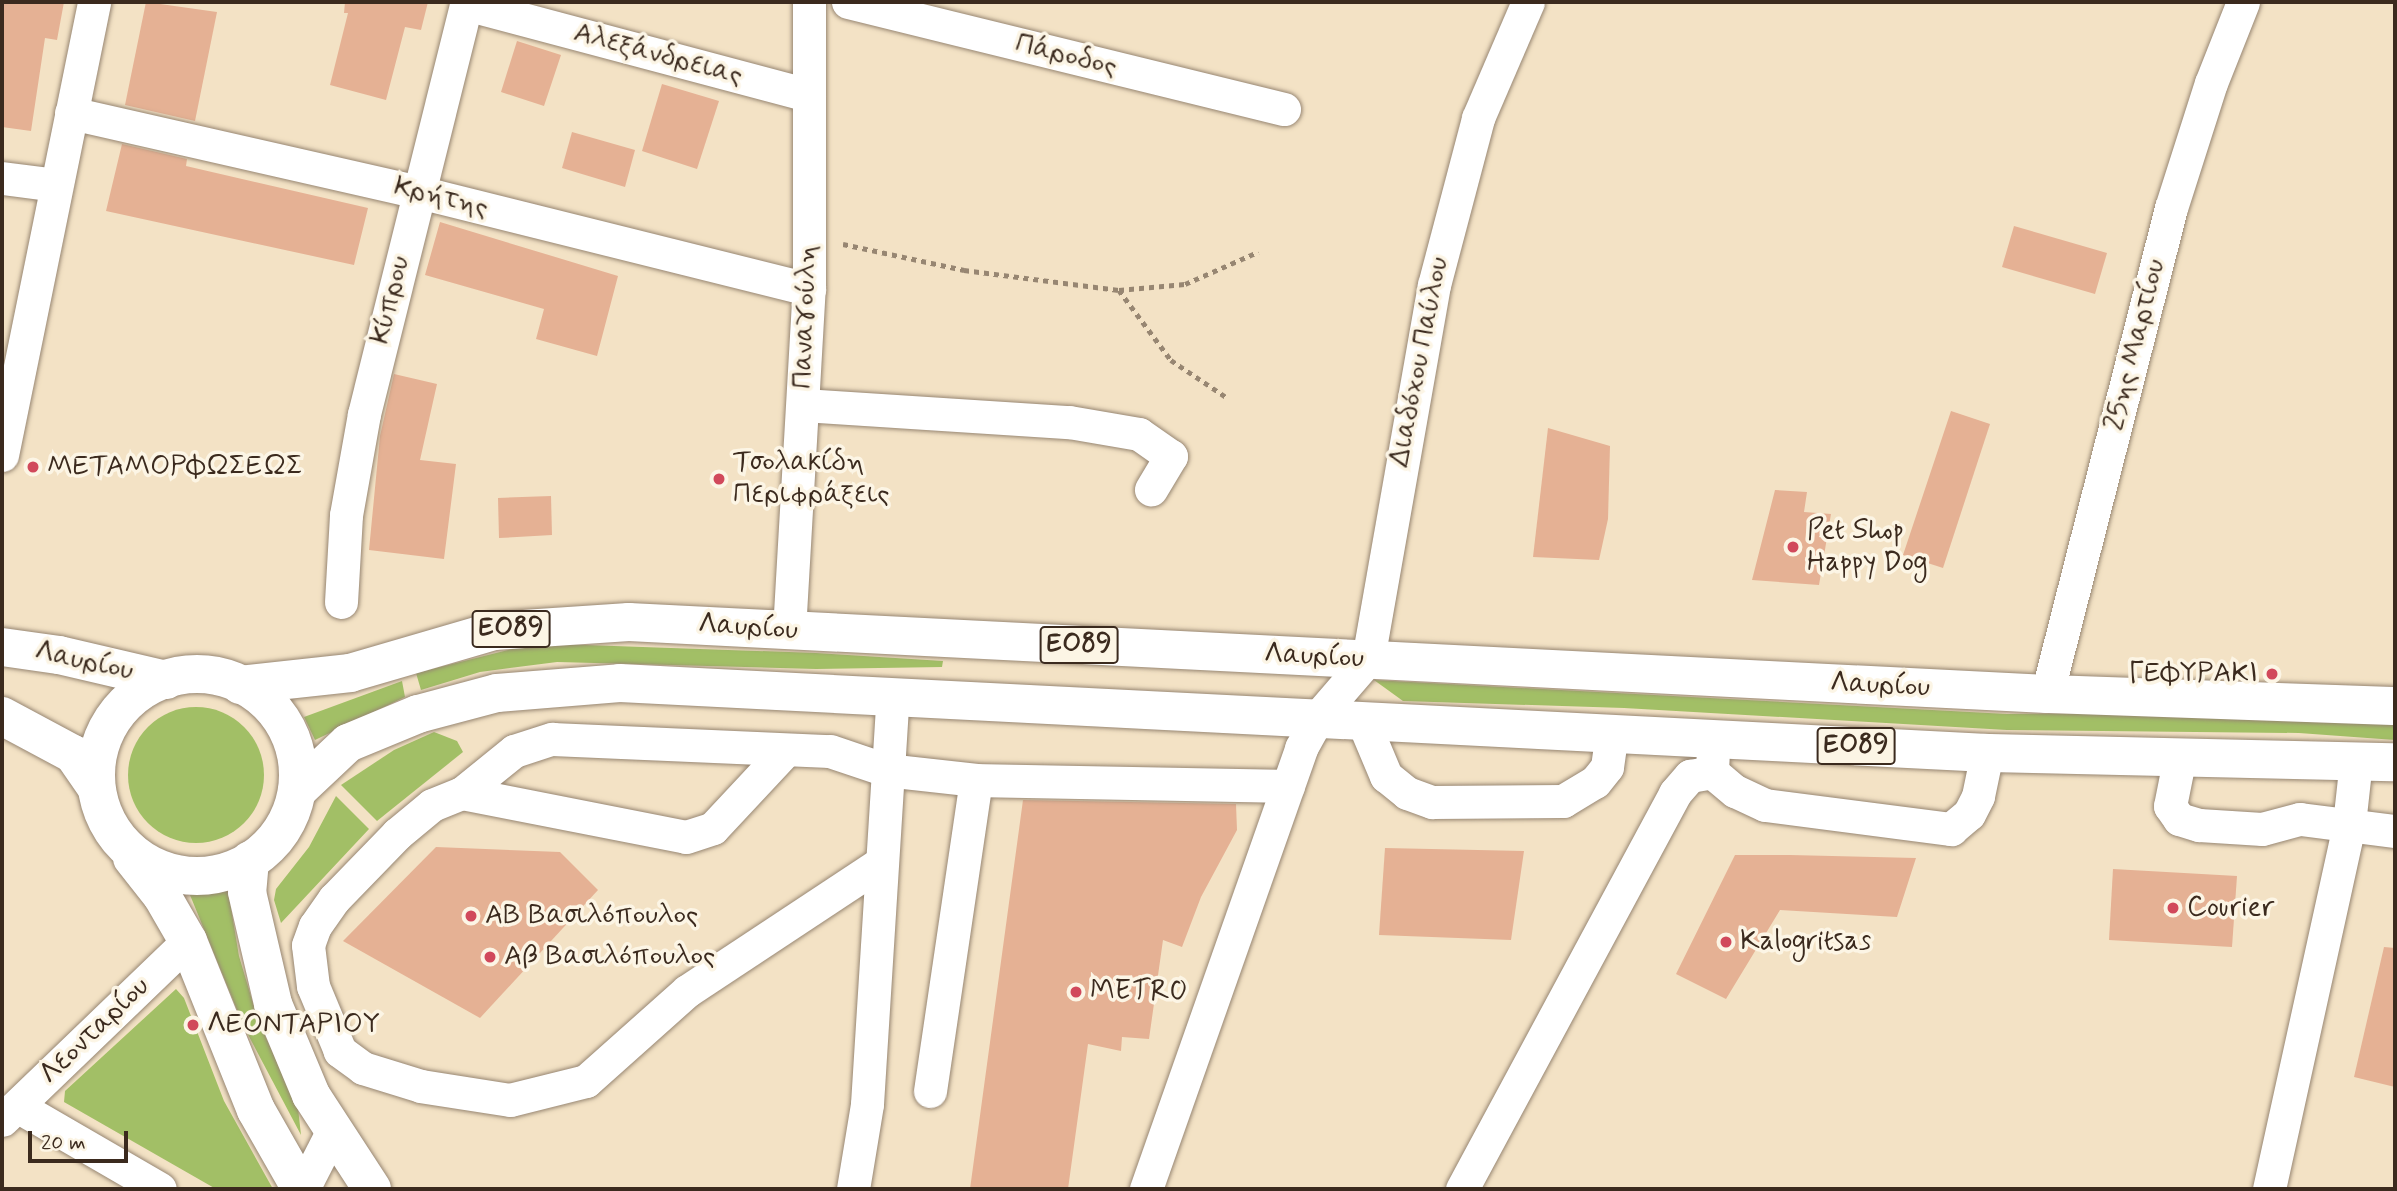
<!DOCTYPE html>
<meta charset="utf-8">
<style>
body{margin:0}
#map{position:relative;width:2397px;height:1191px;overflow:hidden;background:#f3e2c5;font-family:Mynerve,sans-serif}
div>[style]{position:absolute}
.green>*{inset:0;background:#a2bf66}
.round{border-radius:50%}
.building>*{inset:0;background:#e5b194}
.path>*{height:4.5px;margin-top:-2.25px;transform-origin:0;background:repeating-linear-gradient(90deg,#978672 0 5px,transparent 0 10px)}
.roads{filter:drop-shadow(0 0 2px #978672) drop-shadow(0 0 2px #978672)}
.minor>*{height:33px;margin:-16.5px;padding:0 16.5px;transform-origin:16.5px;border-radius:16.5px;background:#fff}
.major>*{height:38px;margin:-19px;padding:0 19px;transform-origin:19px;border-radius:19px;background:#fff}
.major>.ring{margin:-19px;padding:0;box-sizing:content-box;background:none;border:38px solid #fff;border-radius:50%}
.dots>*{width:19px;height:19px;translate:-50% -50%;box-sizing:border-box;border:4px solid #fcf5e5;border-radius:50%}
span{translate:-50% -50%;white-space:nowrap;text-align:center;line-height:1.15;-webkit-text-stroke:7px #fcf5e5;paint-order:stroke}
.shield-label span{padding:2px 5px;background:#fcf5e5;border:2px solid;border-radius:5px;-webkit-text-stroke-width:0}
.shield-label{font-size:26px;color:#3b2a1e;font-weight:700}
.street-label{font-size:28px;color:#3b2a1e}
.poi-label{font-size:28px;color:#3b2a1e}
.left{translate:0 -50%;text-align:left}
.right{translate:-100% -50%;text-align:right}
.frame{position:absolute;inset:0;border:4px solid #3b2a1e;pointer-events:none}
.scale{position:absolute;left:28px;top:1131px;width:100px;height:32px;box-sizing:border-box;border:4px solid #3b2a1e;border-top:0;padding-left:9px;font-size:21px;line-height:24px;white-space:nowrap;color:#3b2a1e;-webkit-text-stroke:5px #fcf5e5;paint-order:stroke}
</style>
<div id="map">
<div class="green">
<div style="clip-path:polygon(557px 644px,816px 653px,943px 661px,942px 667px,816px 669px,557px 662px,480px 672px,421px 690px,416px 673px,520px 647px)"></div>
<div style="clip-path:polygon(1374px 680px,2007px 714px,2163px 713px,2395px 724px,2395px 740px,2299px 733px,2007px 730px,1624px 708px,1403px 701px)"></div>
<div style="clip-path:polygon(402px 681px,405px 697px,315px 740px,304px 717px)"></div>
<div class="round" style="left:128px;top:707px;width:136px;height:136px"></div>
<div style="clip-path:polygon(434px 732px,457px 741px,463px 752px,377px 821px,341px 785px,394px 750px)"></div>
<div style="clip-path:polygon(336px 796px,369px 829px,281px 923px,274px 900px,276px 889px,309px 847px)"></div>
<div style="clip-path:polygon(228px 890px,239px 956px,258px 1020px,298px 1108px,301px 1135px,244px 1027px,190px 895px)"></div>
<div style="clip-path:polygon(176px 989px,184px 998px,224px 1101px,273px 1189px,216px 1189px,64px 1102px,65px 1091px)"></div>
</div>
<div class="building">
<div style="clip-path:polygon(2px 2px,64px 2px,57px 40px,45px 38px,31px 131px,2px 127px)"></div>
<div style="clip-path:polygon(146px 2px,217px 12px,195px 121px,125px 105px)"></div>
<div style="clip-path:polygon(345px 2px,428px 2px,421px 30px,405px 27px,386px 100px,330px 85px,348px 13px,344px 13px)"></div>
<div style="clip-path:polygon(517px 41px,561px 55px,544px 106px,501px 92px)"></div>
<div style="clip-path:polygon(662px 84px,719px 101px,697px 169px,642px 151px)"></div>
<div style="clip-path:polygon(572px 132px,635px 150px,625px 187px,562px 168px)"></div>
<div style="clip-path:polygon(122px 144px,187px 159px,186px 166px,368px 208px,354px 265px,106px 211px)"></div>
<div style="clip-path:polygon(440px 222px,618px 276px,597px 356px,536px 339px,544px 309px,425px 275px)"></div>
<div style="clip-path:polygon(2014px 226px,2107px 253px,2095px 294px,2002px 267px)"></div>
<div style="clip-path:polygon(394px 374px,437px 384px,420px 460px,456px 464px,444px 559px,369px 550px,380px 436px)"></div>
<div style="clip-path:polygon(1951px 411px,1990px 424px,1943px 568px,1903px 555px)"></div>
<div style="clip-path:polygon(1548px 428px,1610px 446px,1608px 519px,1599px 560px,1533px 557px)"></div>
<div style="clip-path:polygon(1775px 490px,1807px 492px,1804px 512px,1831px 514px,1819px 585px,1752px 580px)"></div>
<div style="clip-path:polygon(551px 496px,552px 535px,499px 538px,498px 498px)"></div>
<div style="clip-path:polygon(1023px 800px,1236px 804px,1237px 830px,1201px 897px,1182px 947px,1163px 940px,1149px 1039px,1122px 1037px,1121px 1051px,1088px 1044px,1068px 1189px,970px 1189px)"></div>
<div style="clip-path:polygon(436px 847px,560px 852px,598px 890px,480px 1018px,343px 941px)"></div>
<div style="clip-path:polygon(1385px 848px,1524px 851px,1511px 940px,1379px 935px)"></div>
<div style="clip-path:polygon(1735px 855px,1790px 855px,1916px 858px,1897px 917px,1780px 910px,1726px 999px,1676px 974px)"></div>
<div style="clip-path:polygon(2113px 869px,2237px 876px,2232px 947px,2109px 940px)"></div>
<div style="clip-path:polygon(2384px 947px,2395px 948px,2395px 1087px,2354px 1077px)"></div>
</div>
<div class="path">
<div style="left:843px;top:244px;width:124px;rotate:12.1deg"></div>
<div style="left:964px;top:270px;width:156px;rotate:7.4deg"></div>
<div style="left:1119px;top:290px;width:66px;rotate:-5.2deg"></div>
<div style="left:1185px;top:284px;width:80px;rotate:-23.7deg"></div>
<div style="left:1119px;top:290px;width:87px;rotate:53.4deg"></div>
<div style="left:1171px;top:360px;width:66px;rotate:33.9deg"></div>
</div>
<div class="roads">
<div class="minor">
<div style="left:848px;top:2px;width:449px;rotate:13.8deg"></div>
<div style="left:466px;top:4px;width:355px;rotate:14.9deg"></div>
<div style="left:71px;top:113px;width:357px;rotate:12.8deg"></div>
<div style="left:419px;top:192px;width:402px;rotate:14deg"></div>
<div style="left:2px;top:178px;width:54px;rotate:7.4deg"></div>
<div style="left:803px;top:405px;width:267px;rotate:3.7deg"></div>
<div style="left:1069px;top:422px;width:71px;rotate:9.7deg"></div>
<div style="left:1139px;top:434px;width:39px;rotate:35deg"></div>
<div style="left:1171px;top:456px;width:39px;rotate:121deg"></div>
<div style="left:2px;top:455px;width:462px;rotate:-78.5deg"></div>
<div style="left:341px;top:602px;width:87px;rotate:-86.7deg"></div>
<div style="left:346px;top:515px;width:103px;rotate:-79.9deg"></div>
<div style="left:364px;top:414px;width:425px;rotate:-76deg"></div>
<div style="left:789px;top:631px;width:343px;rotate:-86.7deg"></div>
<div style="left:809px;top:289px;width:287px;rotate:-90deg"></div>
<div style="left:2047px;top:694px;width:502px;rotate:-75.69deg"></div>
<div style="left:2171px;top:208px;width:131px;rotate:-72.3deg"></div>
<div style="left:2211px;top:83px;width:87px;rotate:-68.4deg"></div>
<div style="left:1362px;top:719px;width:62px;rotate:67.2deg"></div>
<div style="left:1386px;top:776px;width:27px;rotate:39deg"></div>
<div style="left:1407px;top:793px;width:27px;rotate:20deg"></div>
<div style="left:1432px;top:802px;width:131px;rotate:-0.4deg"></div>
<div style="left:1563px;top:801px;width:37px;rotate:-31deg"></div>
<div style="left:1595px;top:782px;width:19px;rotate:-51deg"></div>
<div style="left:1607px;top:767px;width:35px;rotate:-82deg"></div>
<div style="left:1713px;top:751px;width:21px;rotate:93deg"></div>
<div style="left:1712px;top:772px;width:30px;rotate:40deg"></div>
<div style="left:1735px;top:791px;width:33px;rotate:25deg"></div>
<div style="left:1765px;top:805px;width:188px;rotate:7.4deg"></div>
<div style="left:1951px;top:829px;width:23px;rotate:-40deg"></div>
<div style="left:1969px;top:814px;width:20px;rotate:-63deg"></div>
<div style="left:1978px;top:796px;width:44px;rotate:-78.2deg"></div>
<div style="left:2180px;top:756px;width:51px;rotate:101.3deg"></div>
<div style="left:2170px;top:806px;width:16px;rotate:55deg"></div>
<div style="left:2179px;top:819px;width:21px;rotate:17deg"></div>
<div style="left:2199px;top:825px;width:63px;rotate:3.6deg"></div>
<div style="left:2262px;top:829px;width:39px;rotate:-15deg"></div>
<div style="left:2300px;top:819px;width:96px;rotate:7.2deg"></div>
<div style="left:462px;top:793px;width:228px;rotate:11.1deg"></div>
<div style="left:686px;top:837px;width:28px;rotate:-18deg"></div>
<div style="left:713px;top:828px;width:105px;rotate:-46.9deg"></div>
<div style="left:879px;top:864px;width:230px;rotate:146.5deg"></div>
<div style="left:687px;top:991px;width:135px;rotate:138.3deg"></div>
<div style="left:586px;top:1081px;width:78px;rotate:166deg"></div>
<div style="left:510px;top:1100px;width:90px;rotate:-171.1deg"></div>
<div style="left:421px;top:1086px;width:61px;rotate:-162.8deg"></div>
<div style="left:363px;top:1068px;width:29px;rotate:-144deg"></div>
<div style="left:340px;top:1051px;width:70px;rotate:-112.6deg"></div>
<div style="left:313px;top:986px;width:41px;rotate:-97deg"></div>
<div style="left:308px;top:945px;width:20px;rotate:-70deg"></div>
<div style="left:315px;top:926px;width:33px;rotate:-55deg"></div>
<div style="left:334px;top:899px;width:91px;rotate:-45.9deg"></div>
<div style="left:397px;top:834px;width:45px;rotate:-39.6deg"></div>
<div style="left:432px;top:805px;width:32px;rotate:-22deg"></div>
<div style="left:462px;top:793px;width:67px;rotate:-38.9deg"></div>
<div style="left:514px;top:751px;width:40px;rotate:-18deg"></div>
<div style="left:552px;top:739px;width:278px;rotate:2.5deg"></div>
<div style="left:830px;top:751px;width:59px;rotate:18.7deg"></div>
<div style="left:886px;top:770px;width:91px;rotate:6.3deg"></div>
<div style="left:976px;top:780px;width:312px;rotate:1.1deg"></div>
<div style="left:930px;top:1091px;width:314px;rotate:-81.6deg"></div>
<div style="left:17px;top:1106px;width:165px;rotate:30.1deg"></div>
<div style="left:2px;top:1120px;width:258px;rotate:-43.9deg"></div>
<div style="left:303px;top:1189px;width:64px;rotate:-63deg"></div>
<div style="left:853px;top:1189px;width:86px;rotate:-80.6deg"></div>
<div style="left:867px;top:1104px;width:409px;rotate:-86.4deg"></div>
<div style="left:1146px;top:1189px;width:467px;rotate:-70.6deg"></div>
<div style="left:1301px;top:748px;width:35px;rotate:-61deg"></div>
<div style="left:1318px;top:717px;width:77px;rotate:-49.2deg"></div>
<div style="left:1368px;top:659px;width:380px;rotate:-80deg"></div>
<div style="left:1434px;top:285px;width:173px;rotate:-75.2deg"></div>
<div style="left:1478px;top:118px;width:126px;rotate:-66.7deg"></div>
<div style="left:1462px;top:1189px;width:450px;rotate:-61.7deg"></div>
<div style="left:1675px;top:793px;width:23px;rotate:-49deg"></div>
<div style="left:1690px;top:776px;width:22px;rotate:-10deg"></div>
<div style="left:2269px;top:1189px;width:374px;rotate:-77.6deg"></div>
<div style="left:2349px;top:824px;width:63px;rotate:-83.7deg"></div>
</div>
<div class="major">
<div style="left:2px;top:647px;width:58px;rotate:8deg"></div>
<div style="left:59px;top:655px;width:110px;rotate:13.2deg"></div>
<div class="ring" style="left:96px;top:674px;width:164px;height:164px"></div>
<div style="left:240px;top:685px;width:111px;rotate:-6.2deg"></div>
<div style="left:350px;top:673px;width:150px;rotate:-16.3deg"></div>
<div style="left:494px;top:631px;width:135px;rotate:-3.8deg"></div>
<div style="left:629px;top:622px;width:1420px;rotate:2.91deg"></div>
<div style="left:2047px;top:694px;width:348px;rotate:2deg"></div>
<div style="left:2px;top:716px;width:81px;rotate:28.2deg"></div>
<div style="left:73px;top:754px;width:40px;rotate:55.1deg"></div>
<div style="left:297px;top:791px;width:70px;rotate:-43.3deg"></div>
<div style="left:348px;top:743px;width:76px;rotate:-22.5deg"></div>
<div style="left:418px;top:714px;width:82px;rotate:-14.9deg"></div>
<div style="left:497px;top:693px;width:123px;rotate:-4.6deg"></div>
<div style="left:620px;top:683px;width:1369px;rotate:2.93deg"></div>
<div style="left:1987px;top:753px;width:408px;rotate:1.3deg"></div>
<div style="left:132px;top:858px;width:48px;rotate:51.7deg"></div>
<div style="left:162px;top:896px;width:52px;rotate:60deg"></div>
<div style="left:188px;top:941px;width:182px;rotate:68.1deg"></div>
<div style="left:256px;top:1110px;width:91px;rotate:60.3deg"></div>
<div style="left:250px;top:860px;width:32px;rotate:95deg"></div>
<div style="left:247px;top:892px;width:115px;rotate:76.9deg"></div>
<div style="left:273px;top:1004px;width:99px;rotate:67.3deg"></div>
<div style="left:311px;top:1095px;width:112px;rotate:57deg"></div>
</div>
</div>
<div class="dots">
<div style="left:33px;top:467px;background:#d1495b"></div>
<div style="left:719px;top:479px;background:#d1495b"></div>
<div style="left:1793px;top:547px;background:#d1495b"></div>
<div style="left:2272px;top:674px;background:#d1495b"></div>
<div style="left:2173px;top:908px;background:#d1495b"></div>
<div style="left:471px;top:916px;background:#d1495b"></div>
<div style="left:1726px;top:942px;background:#d1495b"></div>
<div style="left:490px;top:957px;background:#d1495b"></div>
<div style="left:1076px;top:992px;background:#d1495b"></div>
<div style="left:193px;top:1025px;background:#d1495b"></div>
</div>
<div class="shield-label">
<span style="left:511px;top:629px">ΕΟ89</span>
<span style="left:1079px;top:645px">ΕΟ89</span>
<span style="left:1856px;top:746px">ΕΟ89</span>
</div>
<div class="street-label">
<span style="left:658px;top:55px;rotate:15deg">Αλεξάνδρειας</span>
<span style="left:1066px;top:56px;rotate:14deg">Πάροδος</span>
<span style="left:441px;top:198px;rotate:14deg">Κρήτης</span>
<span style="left:391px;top:300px;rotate:-76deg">Κύπρου</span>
<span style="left:806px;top:317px;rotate:-88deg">Παναγούλη</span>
<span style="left:2136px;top:345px;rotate:-76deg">25ης Μαρτίου</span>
<span style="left:1420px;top:362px;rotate:-79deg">Διαδόχου Παύλου</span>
<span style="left:748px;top:628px;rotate:4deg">Λαυρίου</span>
<span style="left:1314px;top:657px;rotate:3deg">Λαυρίου</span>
<span style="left:84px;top:662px;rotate:12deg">Λαυρίου</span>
<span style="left:1880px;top:686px;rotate:3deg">Λαυρίου</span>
<span style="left:95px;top:1031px;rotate:-44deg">Λεονταρίου</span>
</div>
<div class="poi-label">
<span class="left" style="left:733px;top:479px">Τσολακίδη<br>Περιφράξεις</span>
<span class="left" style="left:47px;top:467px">ΜΕΤΑΜΟΡΦΩΣΕΩΣ</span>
<span class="left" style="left:1807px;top:547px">Pet Shop<br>Happy Dog</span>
<span class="right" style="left:2258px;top:674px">ΓΕΦΥΡΑΚΙ</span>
<span class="left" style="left:2187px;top:908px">Courier</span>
<span class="left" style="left:485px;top:916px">ΑΒ Βασιλόπουλος</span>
<span class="left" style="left:1740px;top:942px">Kalogritsas</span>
<span class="left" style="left:504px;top:957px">Αβ Βασιλόπουλος</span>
<span class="left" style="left:1090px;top:992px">METRO</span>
<span class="left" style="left:207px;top:1025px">ΛΕΟΝΤΑΡΙΟΥ</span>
</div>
<div class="frame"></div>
<div class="scale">20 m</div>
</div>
